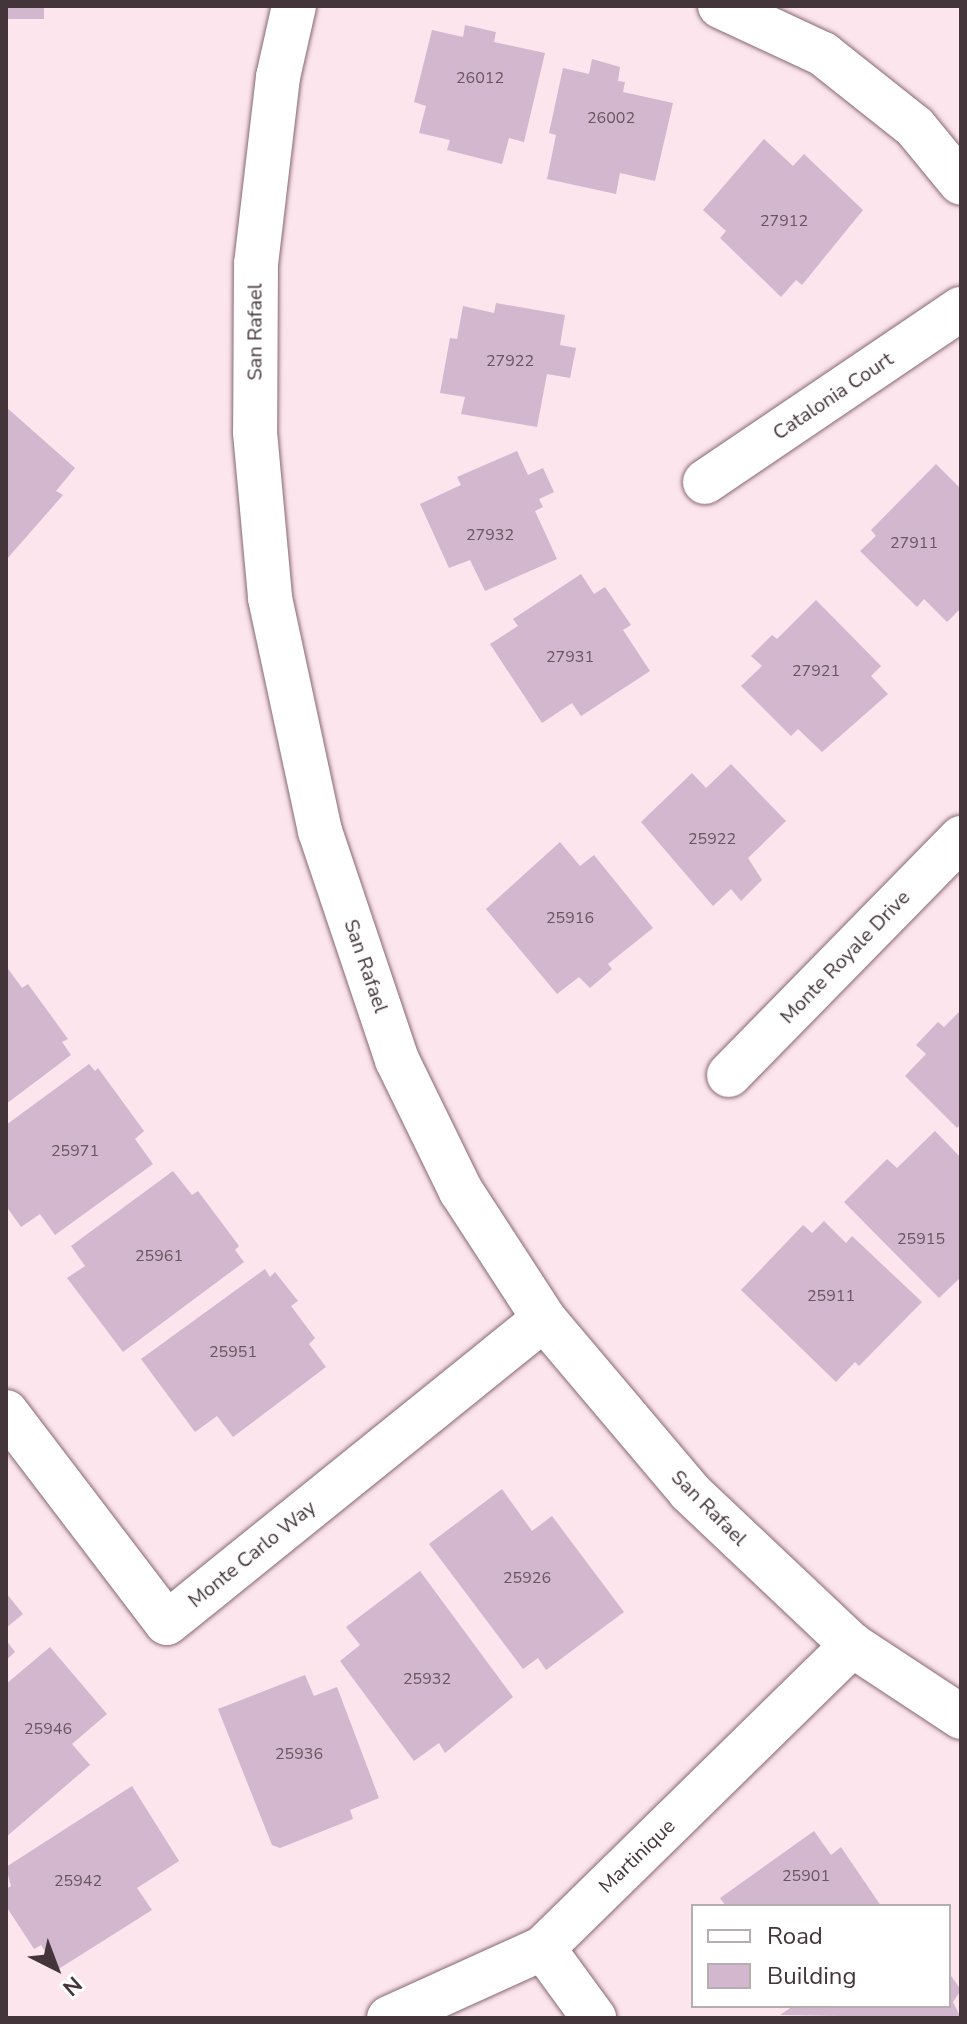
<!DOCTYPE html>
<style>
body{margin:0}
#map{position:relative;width:967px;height:2024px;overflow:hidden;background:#fce5ed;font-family:"Nunito Sans",sans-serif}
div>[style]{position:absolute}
.building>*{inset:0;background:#d2b7ce}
.roads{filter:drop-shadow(0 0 2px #876773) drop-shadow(0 0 2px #876773)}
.minor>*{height:44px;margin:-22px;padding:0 22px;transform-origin:22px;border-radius:22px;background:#fff}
span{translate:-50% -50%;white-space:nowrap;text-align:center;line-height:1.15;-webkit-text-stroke:6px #fff;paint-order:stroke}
.number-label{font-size:16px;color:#68565f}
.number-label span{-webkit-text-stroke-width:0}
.street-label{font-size:20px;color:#44353a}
.frame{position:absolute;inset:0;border:8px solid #44353a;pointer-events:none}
.legend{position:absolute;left:691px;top:1904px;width:260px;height:104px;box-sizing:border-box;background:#fff;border:2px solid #b4aeb0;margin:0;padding:10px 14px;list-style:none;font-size:24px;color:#44353a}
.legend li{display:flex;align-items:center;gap:16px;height:40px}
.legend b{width:40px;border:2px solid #b4aeb0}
.north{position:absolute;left:16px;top:1928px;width:80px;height:80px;-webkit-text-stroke:6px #fff;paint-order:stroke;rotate:138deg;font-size:22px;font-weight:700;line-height:32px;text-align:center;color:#44353a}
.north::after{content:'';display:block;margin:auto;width:28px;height:36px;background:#44353a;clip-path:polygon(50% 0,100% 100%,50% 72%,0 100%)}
</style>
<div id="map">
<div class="building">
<div style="clip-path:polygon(6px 6px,44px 6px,44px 19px,6px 19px)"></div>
<div style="clip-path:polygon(465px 25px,496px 32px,494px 42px,545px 53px,524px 142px,509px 138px,502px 164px,447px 150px,450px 140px,419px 133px,426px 106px,414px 102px,432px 30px,463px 37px)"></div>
<div style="clip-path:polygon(592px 59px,620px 67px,618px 81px,625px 82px,623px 92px,673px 103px,655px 181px,620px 173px,616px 194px,547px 179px,556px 135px,549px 133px,563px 68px,589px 74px)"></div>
<div style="clip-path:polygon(764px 139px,793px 166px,804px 154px,863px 210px,802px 285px,796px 280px,781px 297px,720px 238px,726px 231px,703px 210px)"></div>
<div style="clip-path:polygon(496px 303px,565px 315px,560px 345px,576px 348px,570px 378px,547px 374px,537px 427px,461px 414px,465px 397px,440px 393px,450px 338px,457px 339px,463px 306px,494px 313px)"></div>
<div style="clip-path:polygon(6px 407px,75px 468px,56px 491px,63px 495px,6px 560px)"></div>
<div style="clip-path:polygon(517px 451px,528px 475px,543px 468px,554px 492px,539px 499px,543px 507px,535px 511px,557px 559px,485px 591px,470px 560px,449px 568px,420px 504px,461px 485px,457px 477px)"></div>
<div style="clip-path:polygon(936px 464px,961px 489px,961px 608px,947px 622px,924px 599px,917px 607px,860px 551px,876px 536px,871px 530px)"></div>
<div style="clip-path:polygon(581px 574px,594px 594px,605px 587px,631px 625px,623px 630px,650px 671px,581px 716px,572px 703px,542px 723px,490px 644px,518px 626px,513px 619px)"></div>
<div style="clip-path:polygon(816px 600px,881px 666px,871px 676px,888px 694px,822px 752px,798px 729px,791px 736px,741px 686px,762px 666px,751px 656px,772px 635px,777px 639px)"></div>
<div style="clip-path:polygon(731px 764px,786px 821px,748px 858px,762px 880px,741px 901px,731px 889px,713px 906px,641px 822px,692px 773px,706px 788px)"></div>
<div style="clip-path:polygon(560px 842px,580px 866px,594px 855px,653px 928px,608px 964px,612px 969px,590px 988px,579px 977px,557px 994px,486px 909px)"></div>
<div style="clip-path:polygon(6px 966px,22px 988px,28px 984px,68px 1039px,62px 1042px,71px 1055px,6px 1104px)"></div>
<div style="clip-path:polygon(961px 1010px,961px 1123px,957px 1128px,905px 1076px,926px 1054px,916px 1045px,938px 1022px,944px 1027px)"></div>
<div style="clip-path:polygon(89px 1064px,95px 1071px,98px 1068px,144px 1131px,135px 1139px,153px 1164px,55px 1235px,40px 1214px,21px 1227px,6px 1206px,6px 1125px)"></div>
<div style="clip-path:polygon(935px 1131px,961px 1158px,961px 1277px,939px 1298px,844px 1202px,887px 1159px,897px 1168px)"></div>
<div style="clip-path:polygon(173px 1171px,192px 1195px,198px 1191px,239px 1246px,235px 1250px,244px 1262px,123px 1352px,67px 1278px,85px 1266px,71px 1246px)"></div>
<div style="clip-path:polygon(824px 1221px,846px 1243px,852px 1236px,922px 1302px,859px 1366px,855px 1362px,836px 1382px,741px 1290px,803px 1225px,812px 1233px)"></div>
<div style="clip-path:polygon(265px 1269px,270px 1277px,275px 1272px,298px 1301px,291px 1306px,315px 1338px,309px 1344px,326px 1367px,233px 1437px,217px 1416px,195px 1432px,141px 1359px)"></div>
<div style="clip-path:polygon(502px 1489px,532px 1531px,552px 1516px,624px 1612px,546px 1670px,538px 1658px,523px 1669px,429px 1544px)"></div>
<div style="clip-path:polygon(420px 1571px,513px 1697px,445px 1753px,439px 1743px,414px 1761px,340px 1661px,360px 1645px,346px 1627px)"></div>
<div style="clip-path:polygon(6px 1593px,23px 1614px,6px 1628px)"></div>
<div style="clip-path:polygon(6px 1640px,15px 1652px,6px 1660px)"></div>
<div style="clip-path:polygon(50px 1647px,107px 1714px,72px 1744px,90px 1765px,6px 1837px,6px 1684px)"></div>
<div style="clip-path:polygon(305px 1675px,314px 1696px,337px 1687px,379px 1798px,350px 1810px,353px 1819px,280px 1848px,272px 1845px,218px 1709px)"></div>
<div style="clip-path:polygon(132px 1786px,179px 1861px,137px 1888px,152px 1910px,57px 1970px,41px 1945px,34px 1949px,6px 1906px,6px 1889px,11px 1886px,6px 1867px)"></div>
<div style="clip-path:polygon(814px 1831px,831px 1855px,841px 1847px,881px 1906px,726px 1906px,720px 1898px)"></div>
<div style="clip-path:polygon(949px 1973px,961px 1990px,953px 2002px,961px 2018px,780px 2015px,793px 2006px,949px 2006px)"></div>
</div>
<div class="roads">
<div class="minor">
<div style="left:294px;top:6px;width:73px;rotate:102.7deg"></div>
<div style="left:278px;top:77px;width:188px;rotate:96.7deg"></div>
<div style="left:256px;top:264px;width:168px;rotate:90.3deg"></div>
<div style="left:255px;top:432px;width:167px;rotate:84.8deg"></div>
<div style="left:270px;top:598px;width:238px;rotate:77.9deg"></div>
<div style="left:320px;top:831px;width:242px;rotate:71.4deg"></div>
<div style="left:397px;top:1060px;width:146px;rotate:64deg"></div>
<div style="left:461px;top:1191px;width:153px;rotate:57deg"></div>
<div style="left:544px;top:1319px;width:226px;rotate:49.8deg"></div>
<div style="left:690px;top:1492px;width:223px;rotate:43.4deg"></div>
<div style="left:852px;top:1645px;width:131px;rotate:33.4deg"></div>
<div style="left:720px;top:6px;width:114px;rotate:25deg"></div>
<div style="left:823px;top:54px;width:117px;rotate:38.4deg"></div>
<div style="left:915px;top:127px;width:72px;rotate:50.6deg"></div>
<div style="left:705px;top:482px;width:309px;rotate:-34.1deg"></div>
<div style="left:729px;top:1075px;width:332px;rotate:-45.6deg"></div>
<div style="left:6px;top:1412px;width:265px;rotate:52.7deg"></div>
<div style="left:167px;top:1623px;width:484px;rotate:-38.9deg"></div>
<div style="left:543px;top:1948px;width:87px;rotate:53.9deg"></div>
<div style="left:389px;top:2018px;width:169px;rotate:-24.4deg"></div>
<div style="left:543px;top:1948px;width:433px;rotate:-44.4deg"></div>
</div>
</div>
<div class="number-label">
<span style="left:480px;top:78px">26012</span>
<span style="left:611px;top:118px">26002</span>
<span style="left:784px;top:221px">27912</span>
<span style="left:510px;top:361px">27922</span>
<span style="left:490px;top:535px">27932</span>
<span style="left:914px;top:543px">27911</span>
<span style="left:570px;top:657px">27931</span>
<span style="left:816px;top:671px">27921</span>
<span style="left:712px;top:839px">25922</span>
<span style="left:570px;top:918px">25916</span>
<span style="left:75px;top:1151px">25971</span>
<span style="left:921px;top:1239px">25915</span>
<span style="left:159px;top:1256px">25961</span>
<span style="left:831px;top:1296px">25911</span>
<span style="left:233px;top:1352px">25951</span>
<span style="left:527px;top:1578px">25926</span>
<span style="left:427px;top:1679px">25932</span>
<span style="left:48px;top:1729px">25946</span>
<span style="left:299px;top:1754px">25936</span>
<span style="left:806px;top:1876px">25901</span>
<span style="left:78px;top:1881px">25942</span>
</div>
<div class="street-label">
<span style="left:255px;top:332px;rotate:-90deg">San Rafael</span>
<span style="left:833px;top:396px;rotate:-34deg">Catalonia Court</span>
<span style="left:845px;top:957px;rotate:-46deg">Monte Royale Drive</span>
<span style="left:366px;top:966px;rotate:71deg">San Rafael</span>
<span style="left:709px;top:1508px;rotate:45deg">San Rafael</span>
<span style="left:252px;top:1554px;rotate:-39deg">Monte Carlo Way</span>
<span style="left:637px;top:1856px;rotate:-44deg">Martinique</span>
</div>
<div class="frame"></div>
<ul class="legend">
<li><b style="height:10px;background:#fff"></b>Road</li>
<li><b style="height:22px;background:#d2b7ce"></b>Building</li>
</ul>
<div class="north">N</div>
</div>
